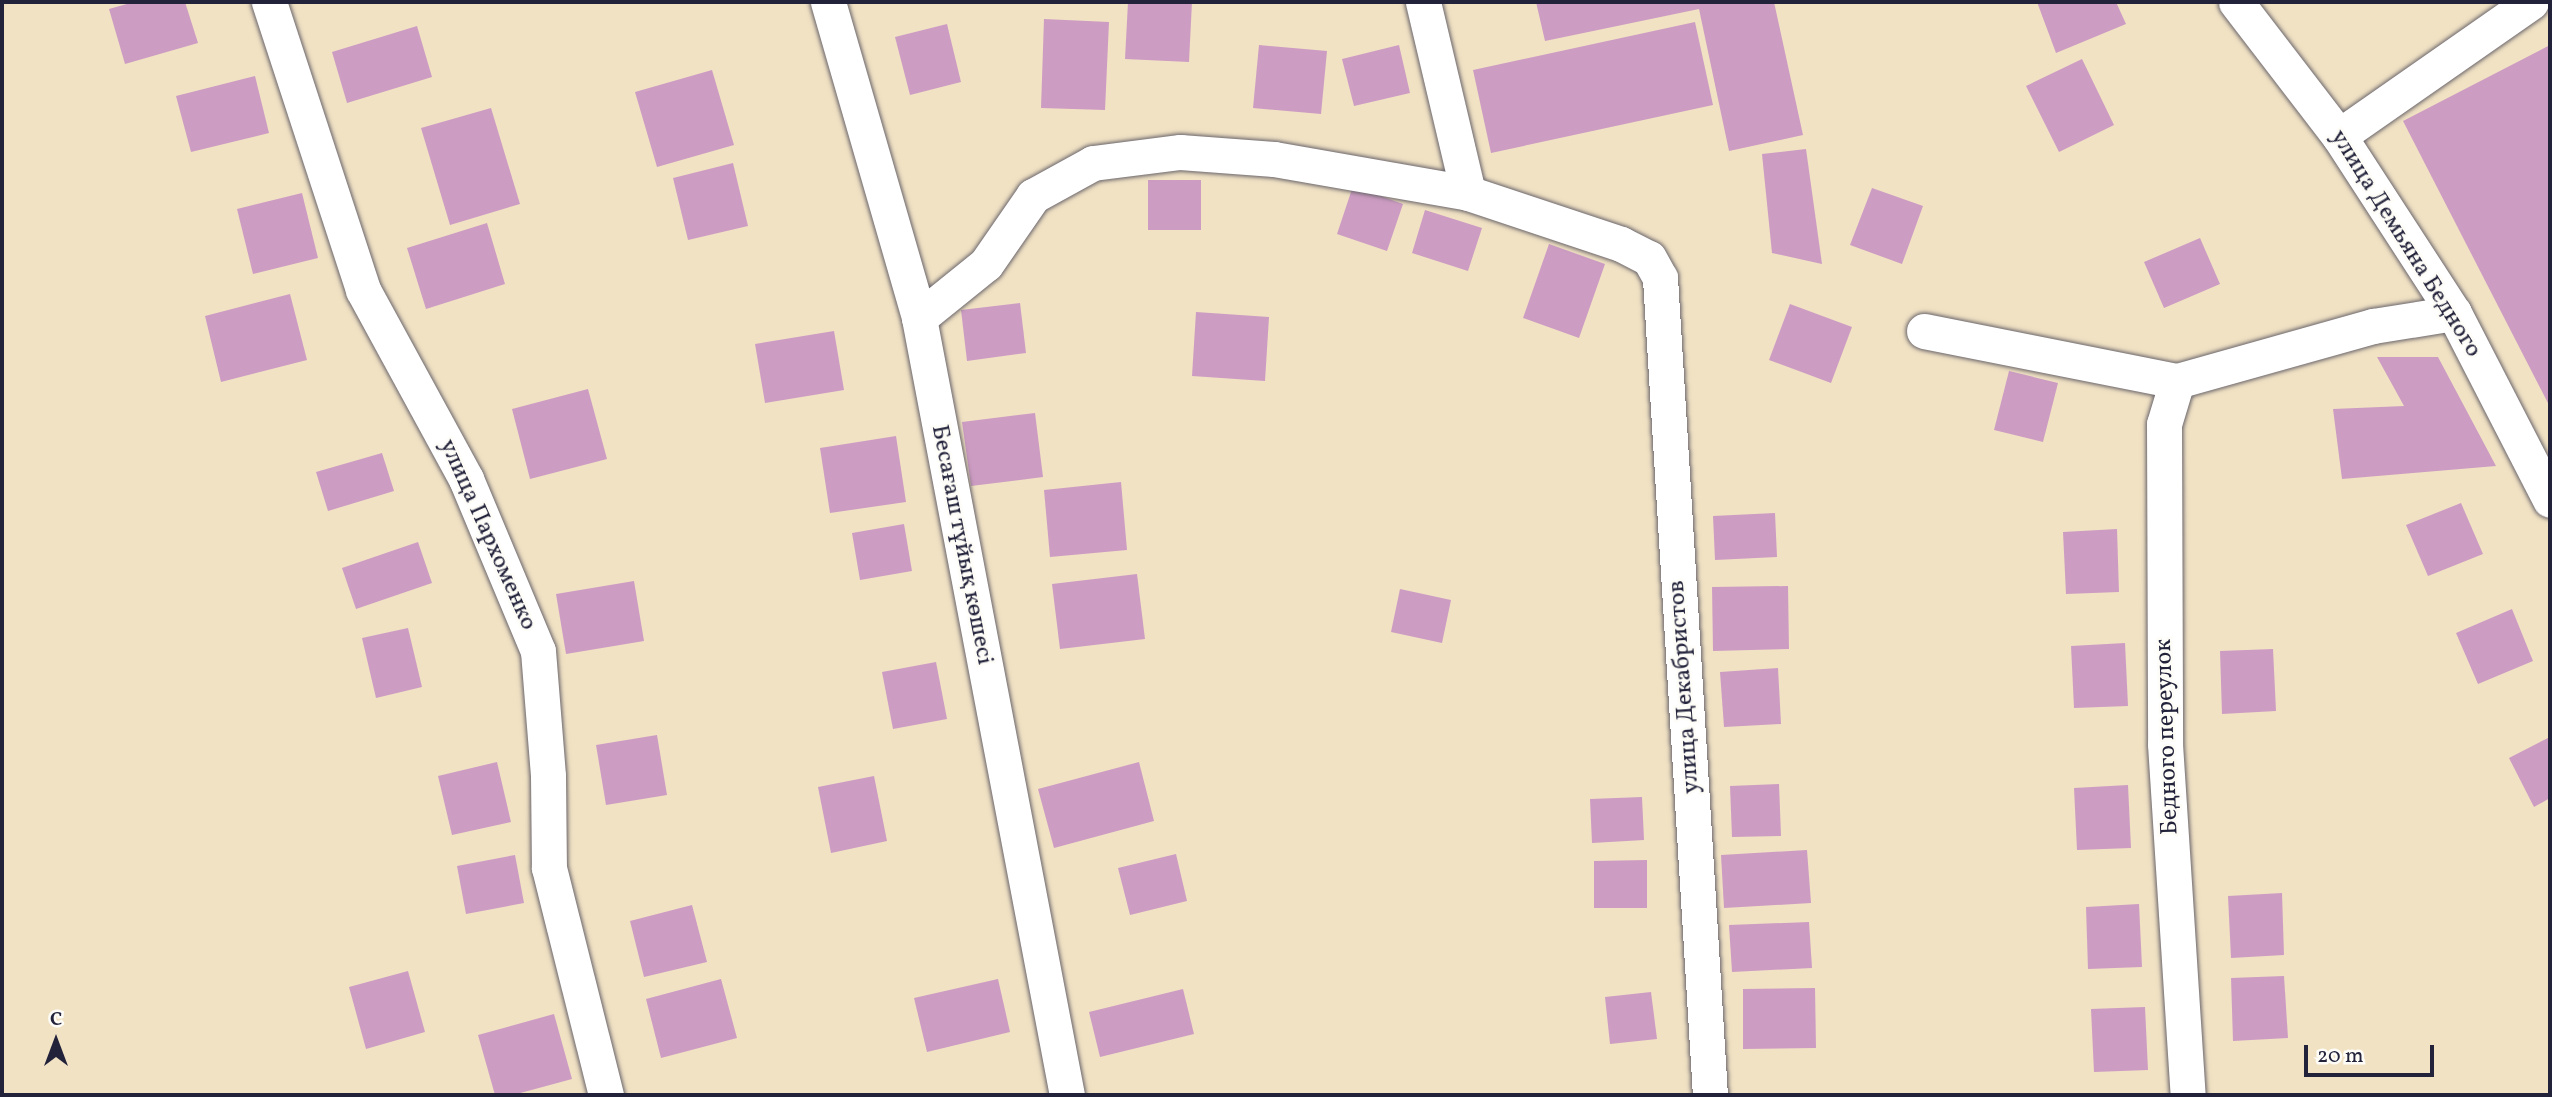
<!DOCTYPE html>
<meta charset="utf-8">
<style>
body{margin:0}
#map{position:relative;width:2552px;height:1097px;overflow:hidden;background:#f1e2c4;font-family:Vollkorn,serif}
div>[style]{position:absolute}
.building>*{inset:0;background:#cd9cc3}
.roads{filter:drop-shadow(0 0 2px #6a656b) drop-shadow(0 0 2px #6a656b)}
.street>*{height:35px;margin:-17.5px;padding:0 17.5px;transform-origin:17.5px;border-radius:17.5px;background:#fff}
span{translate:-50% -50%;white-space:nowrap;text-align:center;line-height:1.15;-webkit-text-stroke:5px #fdfcf7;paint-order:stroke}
.street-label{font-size:24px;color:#22223b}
.frame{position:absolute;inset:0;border:4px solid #22223b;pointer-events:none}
.north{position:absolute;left:21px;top:1006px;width:70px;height:70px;-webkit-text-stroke:5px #fdfcf7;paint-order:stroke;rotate:0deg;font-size:19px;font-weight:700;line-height:28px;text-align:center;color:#22223b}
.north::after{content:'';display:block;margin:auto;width:24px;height:32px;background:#22223b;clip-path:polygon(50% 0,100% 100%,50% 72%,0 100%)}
.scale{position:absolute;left:2304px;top:1045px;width:130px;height:32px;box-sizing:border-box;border:4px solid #22223b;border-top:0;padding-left:9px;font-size:21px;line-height:24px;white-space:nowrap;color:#22223b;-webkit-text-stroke:5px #fdfcf7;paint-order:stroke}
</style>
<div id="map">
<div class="building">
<div style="clip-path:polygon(134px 2px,185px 2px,198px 43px,125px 64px,109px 9px)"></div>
<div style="clip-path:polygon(1128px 2px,1192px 2px,1189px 62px,1125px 59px)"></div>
<div style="clip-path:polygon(1536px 2px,1774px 2px,1803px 135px,1729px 151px,1699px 9px,1545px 41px)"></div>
<div style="clip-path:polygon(2037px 2px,2116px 2px,2126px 24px,2056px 53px)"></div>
<div style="clip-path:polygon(1044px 19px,1109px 22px,1105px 110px,1041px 108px)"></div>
<div style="clip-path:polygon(1695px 22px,1713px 105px,1491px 153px,1473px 70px)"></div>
<div style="clip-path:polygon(947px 24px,961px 82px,910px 95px,895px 37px)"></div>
<div style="clip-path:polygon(417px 26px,432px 77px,347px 103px,332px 52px)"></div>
<div style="clip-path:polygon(1259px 45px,1327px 51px,1321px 114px,1253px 108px)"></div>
<div style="clip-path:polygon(1399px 45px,1410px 93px,1354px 106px,1342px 59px)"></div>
<div style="clip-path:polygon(2550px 45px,2550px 407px,2403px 121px)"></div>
<div style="clip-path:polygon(2082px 59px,2114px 125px,2059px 152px,2026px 86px)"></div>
<div style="clip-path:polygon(712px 70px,734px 145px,657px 167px,635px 92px)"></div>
<div style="clip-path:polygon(255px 76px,269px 133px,191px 152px,176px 96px)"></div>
<div style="clip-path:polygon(491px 108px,520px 204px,450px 225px,421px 128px)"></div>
<div style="clip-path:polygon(1806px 149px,1822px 264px,1772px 253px,1762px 154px)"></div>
<div style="clip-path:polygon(733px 163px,748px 226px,688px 240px,673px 178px)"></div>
<div style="clip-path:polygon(1148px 180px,1201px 180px,1201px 230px,1148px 230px)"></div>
<div style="clip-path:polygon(1353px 186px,1403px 204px,1387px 251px,1337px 234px)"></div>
<div style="clip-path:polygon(1872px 188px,1923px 206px,1902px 264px,1850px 245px)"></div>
<div style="clip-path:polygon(302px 193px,318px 258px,253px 274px,237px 209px)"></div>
<div style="clip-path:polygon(1425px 210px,1482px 228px,1468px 271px,1412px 253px)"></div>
<div style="clip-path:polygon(487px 223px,505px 284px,426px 309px,407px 248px)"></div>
<div style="clip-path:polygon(2200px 238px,2220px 284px,2164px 308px,2144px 262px)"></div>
<div style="clip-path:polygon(1549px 244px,1605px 264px,1579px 338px,1523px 318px)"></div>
<div style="clip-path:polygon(290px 294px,307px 360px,221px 382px,205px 316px)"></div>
<div style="clip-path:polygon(1020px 303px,1026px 353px,967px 361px,961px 310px)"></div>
<div style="clip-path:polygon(1790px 304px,1852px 327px,1831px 383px,1769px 360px)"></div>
<div style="clip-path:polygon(1196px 312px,1269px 317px,1265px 381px,1192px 376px)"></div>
<div style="clip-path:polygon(834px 331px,844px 390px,765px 403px,755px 344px)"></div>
<div style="clip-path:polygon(2377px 357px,2438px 357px,2496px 466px,2342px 479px,2333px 409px,2404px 406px)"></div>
<div style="clip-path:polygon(2009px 371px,2058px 383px,2043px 442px,1994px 430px)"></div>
<div style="clip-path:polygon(588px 389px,607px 459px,530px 479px,512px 409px)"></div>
<div style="clip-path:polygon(1035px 413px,1043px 477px,971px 486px,962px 422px)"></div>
<div style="clip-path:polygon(896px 436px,906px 502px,830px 513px,820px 448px)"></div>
<div style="clip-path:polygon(382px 453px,394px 491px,328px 511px,316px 472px)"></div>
<div style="clip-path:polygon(1121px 482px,1127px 550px,1050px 557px,1044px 490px)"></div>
<div style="clip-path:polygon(2461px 503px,2483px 554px,2428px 576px,2406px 525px)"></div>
<div style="clip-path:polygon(1775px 513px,1777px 557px,1715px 560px,1713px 516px)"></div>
<div style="clip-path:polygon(904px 524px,912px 571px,860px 580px,852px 533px)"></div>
<div style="clip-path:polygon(2117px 529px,2119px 592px,2066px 594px,2063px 532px)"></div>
<div style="clip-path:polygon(418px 542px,432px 583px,356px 609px,342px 568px)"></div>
<div style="clip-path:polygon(1137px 574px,1145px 639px,1060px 649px,1052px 584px)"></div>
<div style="clip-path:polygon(634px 581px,644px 641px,566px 654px,556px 594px)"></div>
<div style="clip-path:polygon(1788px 586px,1789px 649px,1713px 651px,1712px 587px)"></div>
<div style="clip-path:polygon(1400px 589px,1451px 600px,1442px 643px,1391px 632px)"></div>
<div style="clip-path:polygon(2512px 609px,2533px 661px,2478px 684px,2456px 633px)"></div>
<div style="clip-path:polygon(408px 628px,422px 687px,376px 698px,362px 638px)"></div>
<div style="clip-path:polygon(2125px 643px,2128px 706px,2074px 708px,2071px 646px)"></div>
<div style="clip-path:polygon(2273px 649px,2276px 711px,2222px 714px,2220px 651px)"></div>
<div style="clip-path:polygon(936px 662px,947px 719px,893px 729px,882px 672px)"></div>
<div style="clip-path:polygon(1778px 668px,1781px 724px,1724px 727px,1720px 672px)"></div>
<div style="clip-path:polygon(657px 735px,667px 795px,606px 805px,596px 745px)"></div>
<div style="clip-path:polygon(2550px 737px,2550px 798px,2534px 807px,2509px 758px)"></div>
<div style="clip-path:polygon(497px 762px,511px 822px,452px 835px,438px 776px)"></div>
<div style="clip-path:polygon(1139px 762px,1154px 821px,1054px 848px,1038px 789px)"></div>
<div style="clip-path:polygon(874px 776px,887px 841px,831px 853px,818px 787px)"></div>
<div style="clip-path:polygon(1779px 784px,1781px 836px,1732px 837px,1730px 786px)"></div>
<div style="clip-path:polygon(2128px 785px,2131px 848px,2077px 850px,2074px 788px)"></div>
<div style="clip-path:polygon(1642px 797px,1644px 840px,1592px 843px,1590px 799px)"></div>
<div style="clip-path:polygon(1807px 850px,1811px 903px,1724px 908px,1721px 855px)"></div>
<div style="clip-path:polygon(1176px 854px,1187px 901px,1130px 915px,1118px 868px)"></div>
<div style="clip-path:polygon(515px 855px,524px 903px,466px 914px,457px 866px)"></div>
<div style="clip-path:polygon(1647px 860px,1647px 908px,1594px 908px,1594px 861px)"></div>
<div style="clip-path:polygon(2282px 893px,2284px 955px,2231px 958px,2228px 896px)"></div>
<div style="clip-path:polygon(2139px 904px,2142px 967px,2088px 969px,2086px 907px)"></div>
<div style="clip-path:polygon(692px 905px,707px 962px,644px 977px,630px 921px)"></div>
<div style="clip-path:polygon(1809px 922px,1812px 968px,1732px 972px,1729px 925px)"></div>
<div style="clip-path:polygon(408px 971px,425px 1032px,366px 1049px,349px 987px)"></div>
<div style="clip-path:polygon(2284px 976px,2288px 1038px,2233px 1041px,2231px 978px)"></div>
<div style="clip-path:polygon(721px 979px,737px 1038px,661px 1058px,646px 999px)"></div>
<div style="clip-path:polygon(998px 979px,1010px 1032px,927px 1052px,914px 998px)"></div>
<div style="clip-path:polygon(1815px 988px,1816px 1048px,1743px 1049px,1743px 989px)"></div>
<div style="clip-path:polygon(1183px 989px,1194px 1034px,1100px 1057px,1089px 1012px)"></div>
<div style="clip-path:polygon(1651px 992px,1657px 1039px,1610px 1044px,1605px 997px)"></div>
<div style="clip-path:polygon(2145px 1007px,2148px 1070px,2094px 1072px,2091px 1009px)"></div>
<div style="clip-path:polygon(554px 1014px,572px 1079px,513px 1095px,495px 1095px,478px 1035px)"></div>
</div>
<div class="roads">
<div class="street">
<div style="left:269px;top:2px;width:303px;rotate:71.9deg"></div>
<div style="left:363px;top:290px;width:215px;rotate:61.4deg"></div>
<div style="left:466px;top:479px;width:186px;rotate:67.3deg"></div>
<div style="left:538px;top:651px;width:125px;rotate:85.4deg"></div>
<div style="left:548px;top:776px;width:92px;rotate:89.4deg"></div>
<div style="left:549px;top:868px;width:234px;rotate:75.9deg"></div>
<div style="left:828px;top:2px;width:329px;rotate:73.9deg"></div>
<div style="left:919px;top:318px;width:791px;rotate:79.22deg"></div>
<div style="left:1423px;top:2px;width:196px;rotate:76.7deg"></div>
<div style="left:2236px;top:2px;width:169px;rotate:52.5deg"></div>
<div style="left:2339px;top:136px;width:211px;rotate:57deg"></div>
<div style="left:2454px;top:313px;width:210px;rotate:62.8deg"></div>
<div style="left:2339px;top:136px;width:234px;rotate:-34.9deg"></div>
<div style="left:919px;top:318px;width:86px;rotate:-38.9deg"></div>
<div style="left:986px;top:264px;width:83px;rotate:-55.3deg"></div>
<div style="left:1033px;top:196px;width:68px;rotate:-28.8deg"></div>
<div style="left:1093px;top:163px;width:88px;rotate:-7.2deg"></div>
<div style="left:1180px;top:152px;width:94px;rotate:4.3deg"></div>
<div style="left:1274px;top:159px;width:197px;rotate:9.9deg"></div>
<div style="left:1468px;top:193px;width:161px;rotate:18.4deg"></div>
<div style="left:1621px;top:244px;width:31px;rotate:27deg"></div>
<div style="left:1649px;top:258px;width:23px;rotate:61deg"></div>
<div style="left:1660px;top:278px;width:819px;rotate:86.5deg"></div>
<div style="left:1924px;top:331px;width:258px;rotate:11.2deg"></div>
<div style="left:2177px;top:381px;width:204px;rotate:-15.7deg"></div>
<div style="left:2373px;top:326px;width:82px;rotate:-9.1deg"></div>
<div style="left:2177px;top:381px;width:45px;rotate:106.8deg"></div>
<div style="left:2164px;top:424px;width:320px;rotate:89.8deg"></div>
<div style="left:2165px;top:744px;width:352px;rotate:86.3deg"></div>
</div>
</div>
<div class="street-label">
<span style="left:2405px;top:244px;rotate:58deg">улица Демьяна Бедного</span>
<span style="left:487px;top:535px;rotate:66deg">улица Пархоменко</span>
<span style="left:961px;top:545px;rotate:79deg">Бесағаш тұйық көшесі</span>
<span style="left:1685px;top:687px;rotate:-94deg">улица Декабристов</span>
<span style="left:2168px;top:737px;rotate:-92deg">Бедного переулок</span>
</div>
<div class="frame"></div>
<div class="north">С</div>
<div class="scale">20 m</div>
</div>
